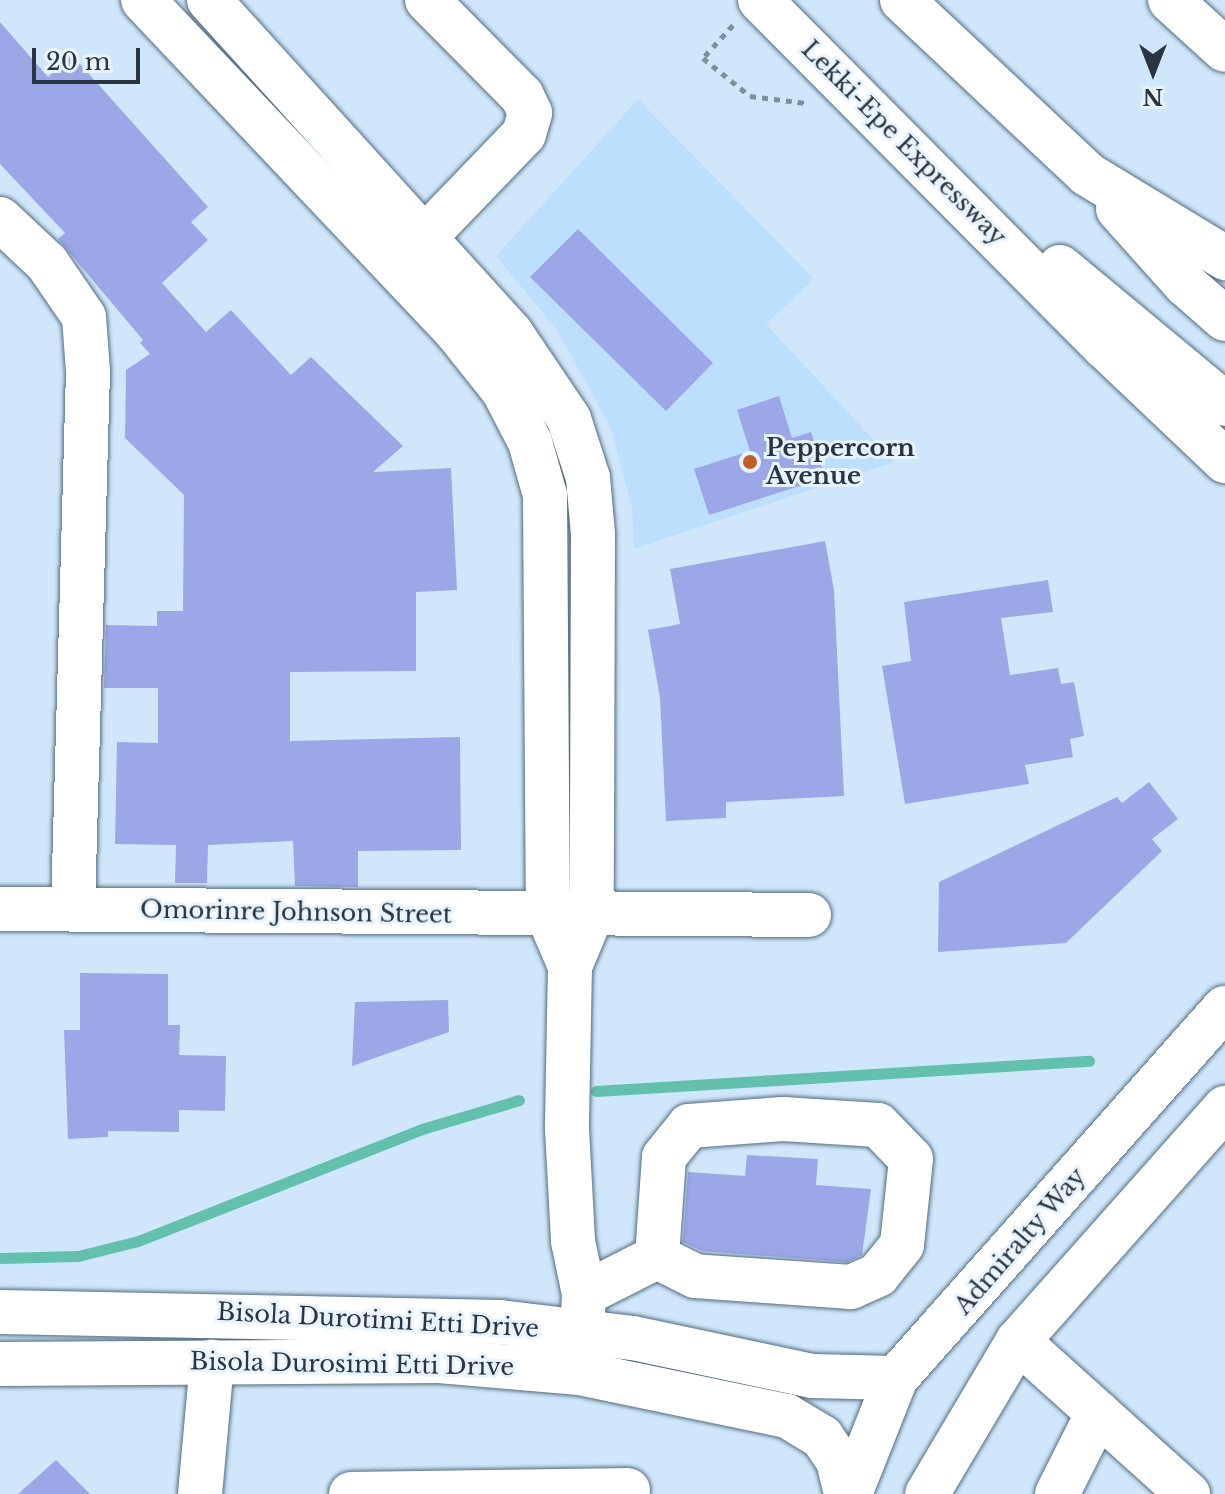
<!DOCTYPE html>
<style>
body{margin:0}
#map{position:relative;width:1225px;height:1494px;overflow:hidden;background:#d0e7fb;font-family:"Libre Baskerville",serif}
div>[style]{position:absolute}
.built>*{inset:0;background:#bcdffd}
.stream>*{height:11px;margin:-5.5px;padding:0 5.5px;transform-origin:5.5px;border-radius:5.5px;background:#62c0ad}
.building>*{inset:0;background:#9ca7e7}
.path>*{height:5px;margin-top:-2.5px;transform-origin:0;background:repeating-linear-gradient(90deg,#7d8e9d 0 6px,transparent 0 12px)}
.roads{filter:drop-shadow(0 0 2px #526c81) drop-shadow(0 0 2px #526c81)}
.minor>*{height:44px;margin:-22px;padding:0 22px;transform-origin:22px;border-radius:22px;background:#fff}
.major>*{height:44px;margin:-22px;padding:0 22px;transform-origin:22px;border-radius:22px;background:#fff}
.highway>*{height:44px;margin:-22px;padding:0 22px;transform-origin:22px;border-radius:22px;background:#fff}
.dots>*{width:22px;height:22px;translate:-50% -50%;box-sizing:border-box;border:4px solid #e7f3fd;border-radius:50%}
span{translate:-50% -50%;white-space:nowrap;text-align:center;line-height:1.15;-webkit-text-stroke:6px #e7f3fd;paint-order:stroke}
.street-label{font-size:24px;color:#2a353f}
.poi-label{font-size:24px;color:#2a353f;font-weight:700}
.left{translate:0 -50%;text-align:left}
.north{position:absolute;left:1113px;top:32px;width:80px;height:80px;-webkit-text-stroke:6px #e7f3fd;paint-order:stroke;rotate:180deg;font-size:22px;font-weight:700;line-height:32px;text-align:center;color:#2a353f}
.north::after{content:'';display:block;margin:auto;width:28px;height:36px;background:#2a353f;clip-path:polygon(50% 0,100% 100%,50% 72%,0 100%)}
.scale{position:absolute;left:32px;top:48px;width:108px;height:36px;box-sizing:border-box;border:4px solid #2a353f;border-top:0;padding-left:10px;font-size:24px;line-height:28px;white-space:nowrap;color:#2a353f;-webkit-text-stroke:6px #e7f3fd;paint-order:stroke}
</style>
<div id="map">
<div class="built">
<div style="clip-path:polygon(638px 99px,814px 279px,766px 324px,894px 462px,634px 549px,632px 508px,611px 428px,557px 330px,496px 256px)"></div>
</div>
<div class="stream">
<div style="left:596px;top:1091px;width:494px;rotate:-3.5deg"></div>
<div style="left:0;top:1258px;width:78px;rotate:-1.5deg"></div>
<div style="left:78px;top:1256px;width:62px;rotate:-14deg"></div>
<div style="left:138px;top:1241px;width:305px;rotate:-21.5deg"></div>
<div style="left:422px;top:1129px;width:101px;rotate:-16.6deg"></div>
</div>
<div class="building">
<div style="clip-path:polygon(0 22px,48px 77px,72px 55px,208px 207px,191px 222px,208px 240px,162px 283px,206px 332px,231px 310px,291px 375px,311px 357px,403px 446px,373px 472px,451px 468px,457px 590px,416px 592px,416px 671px,290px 672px,290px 741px,460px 737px,461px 850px,358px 851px,358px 887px,295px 886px,293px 841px,208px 845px,207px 883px,175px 883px,176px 845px,115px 844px,117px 742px,158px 743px,158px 688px,104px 688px,106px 625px,157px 626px,157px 611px,183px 611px,184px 495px,125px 438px,126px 370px,150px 354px,140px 343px,143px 340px,58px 239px,65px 233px,0 164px)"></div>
<div style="clip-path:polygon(578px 229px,713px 363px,666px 411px,530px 277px)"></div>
<div style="clip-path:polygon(779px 396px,792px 438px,811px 432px,825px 478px,709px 515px,694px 469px,750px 451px,737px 410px)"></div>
<div style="clip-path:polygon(825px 541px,834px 590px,844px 796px,726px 802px,726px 818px,666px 821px,660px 698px,648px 630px,680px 624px,670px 569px)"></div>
<div style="clip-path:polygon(1048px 580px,1053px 612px,1001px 618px,1010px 675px,1058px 668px,1061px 684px,1074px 682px,1084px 736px,1070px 739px,1073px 757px,1025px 765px,1029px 784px,905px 804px,882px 666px,911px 661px,904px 602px)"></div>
<div style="clip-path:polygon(1149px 782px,1178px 819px,1152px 839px,1162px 851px,1066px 943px,938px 952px,939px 882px,1117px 797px,1122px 803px)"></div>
<div style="clip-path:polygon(80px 973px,168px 974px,168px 1025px,180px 1025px,179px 1055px,226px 1056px,225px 1111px,179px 1110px,179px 1132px,108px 1131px,108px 1137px,68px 1139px,64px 1030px,80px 1030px)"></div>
<div style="clip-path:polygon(448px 1000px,449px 1032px,352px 1066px,355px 1002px)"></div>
<div style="clip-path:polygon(747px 1155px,818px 1159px,816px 1185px,871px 1189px,862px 1255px,847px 1262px,702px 1251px,683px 1242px,688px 1172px,745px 1176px)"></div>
<div style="clip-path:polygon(56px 1460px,90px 1494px,18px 1494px)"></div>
</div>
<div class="path">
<div style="left:733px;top:25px;width:45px;rotate:132.3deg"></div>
<div style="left:703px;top:58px;width:60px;rotate:39deg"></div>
<div style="left:750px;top:96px;width:56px;rotate:7.1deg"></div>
</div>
<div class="roads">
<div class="minor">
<div style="left:143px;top:0;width:456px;rotate:46.6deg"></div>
<div style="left:456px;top:331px;width:75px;rotate:51.5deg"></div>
<div style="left:503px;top:390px;width:59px;rotate:62.6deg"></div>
<div style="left:530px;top:442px;width:55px;rotate:74.2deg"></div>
<div style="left:545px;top:495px;width:420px;rotate:89.6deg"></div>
<div style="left:548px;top:915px;width:56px;rotate:66.7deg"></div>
<div style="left:209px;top:0;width:450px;rotate:47.8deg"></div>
<div style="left:511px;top:333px;width:104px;rotate:56deg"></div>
<div style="left:569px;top:419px;width:62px;rotate:72.1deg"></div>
<div style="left:588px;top:478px;width:56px;rotate:84.9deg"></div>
<div style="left:593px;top:534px;width:380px;rotate:90.2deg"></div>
<div style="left:592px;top:914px;width:56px;rotate:112.9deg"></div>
<div style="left:570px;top:966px;width:163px;rotate:91.1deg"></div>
<div style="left:567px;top:1129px;width:112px;rotate:86.9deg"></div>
<div style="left:573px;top:1241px;width:54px;rotate:78.3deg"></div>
<div style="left:584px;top:1294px;width:77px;rotate:93deg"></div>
<div style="left:1170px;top:0;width:74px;rotate:42.3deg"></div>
<div style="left:0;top:219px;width:64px;rotate:43.1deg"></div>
<div style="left:47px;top:263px;width:65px;rotate:55.6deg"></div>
<div style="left:84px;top:317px;width:54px;rotate:85.8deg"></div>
<div style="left:88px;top:371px;width:538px;rotate:91.6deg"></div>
<div style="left:424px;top:238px;width:144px;rotate:-46.1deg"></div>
<div style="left:524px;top:134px;width:22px;rotate:-74deg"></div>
<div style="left:530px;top:113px;width:19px;rotate:-115deg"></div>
<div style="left:522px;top:96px;width:135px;rotate:-134.7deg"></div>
<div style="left:0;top:909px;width:809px;rotate:0.42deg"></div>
<div style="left:584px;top:1294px;width:82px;rotate:-26.9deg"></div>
<div style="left:657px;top:1257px;width:100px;rotate:-86deg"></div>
<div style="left:664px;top:1157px;width:40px;rotate:-51deg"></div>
<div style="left:689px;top:1126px;width:94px;rotate:-4.3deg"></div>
<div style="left:783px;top:1119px;width:95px;rotate:3.6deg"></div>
<div style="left:878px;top:1125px;width:47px;rotate:45.9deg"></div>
<div style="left:911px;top:1159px;width:86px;rotate:96deg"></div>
<div style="left:902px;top:1245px;width:38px;rotate:129deg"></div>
<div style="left:878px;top:1275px;width:30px;rotate:156deg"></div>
<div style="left:851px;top:1287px;width:156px;rotate:-176deg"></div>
<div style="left:695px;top:1276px;width:42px;rotate:-153.4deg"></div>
<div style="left:1018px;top:1341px;width:229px;rotate:42deg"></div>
<div style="left:200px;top:1494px;width:133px;rotate:-84.8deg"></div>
<div style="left:351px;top:1494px;width:277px;rotate:-0.8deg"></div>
<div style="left:1057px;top:1494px;width:91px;rotate:-63.2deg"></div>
</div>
<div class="major">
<div style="left:0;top:1312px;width:500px;rotate:1.15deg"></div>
<div style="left:500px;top:1322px;width:134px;rotate:6.9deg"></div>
<div style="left:633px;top:1338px;width:183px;rotate:12deg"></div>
<div style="left:812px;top:1376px;width:84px;rotate:1.4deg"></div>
<div style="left:0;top:1364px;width:439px;rotate:-0.4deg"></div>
<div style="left:439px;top:1361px;width:141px;rotate:4.9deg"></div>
<div style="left:579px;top:1373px;width:212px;rotate:11.7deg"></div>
<div style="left:787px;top:1416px;width:41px;rotate:31deg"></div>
<div style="left:822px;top:1437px;width:29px;rotate:56deg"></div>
<div style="left:838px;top:1461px;width:34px;rotate:76deg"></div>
<div style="left:850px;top:1494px;width:125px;rotate:-68.4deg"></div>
<div style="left:896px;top:1378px;width:495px;rotate:-48.4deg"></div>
<div style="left:927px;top:1494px;width:178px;rotate:-59.3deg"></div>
<div style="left:1018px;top:1341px;width:312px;rotate:-48.4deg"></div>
</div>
<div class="highway">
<div style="left:760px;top:0;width:489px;rotate:45.2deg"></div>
<div style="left:1105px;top:347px;width:166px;rotate:43.5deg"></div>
<div style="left:902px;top:0;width:254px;rotate:43.2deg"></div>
<div style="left:1087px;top:174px;width:162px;rotate:31.3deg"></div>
<div style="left:1118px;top:209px;width:101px;rotate:48.2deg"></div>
<div style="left:1185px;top:284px;width:53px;rotate:41.2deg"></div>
<div style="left:1060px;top:267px;width:214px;rotate:39.7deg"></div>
</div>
</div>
<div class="dots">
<div style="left:750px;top:462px;background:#c25e29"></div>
</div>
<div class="street-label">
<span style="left:904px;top:143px;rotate:45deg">Lekki-Epe Expressway</span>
<span style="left:296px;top:912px;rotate:1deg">Omorinre Johnson Street</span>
<span style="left:1020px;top:1241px;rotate:-49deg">Admiralty Way</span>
<span style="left:378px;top:1320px;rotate:3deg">Bisola Durotimi Etti Drive</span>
<span style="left:352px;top:1364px;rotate:1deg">Bisola Durosimi Etti Drive</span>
</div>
<div class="poi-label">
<span class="left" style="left:766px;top:462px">Peppercorn<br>Avenue</span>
</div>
<div class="north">N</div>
<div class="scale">20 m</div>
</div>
